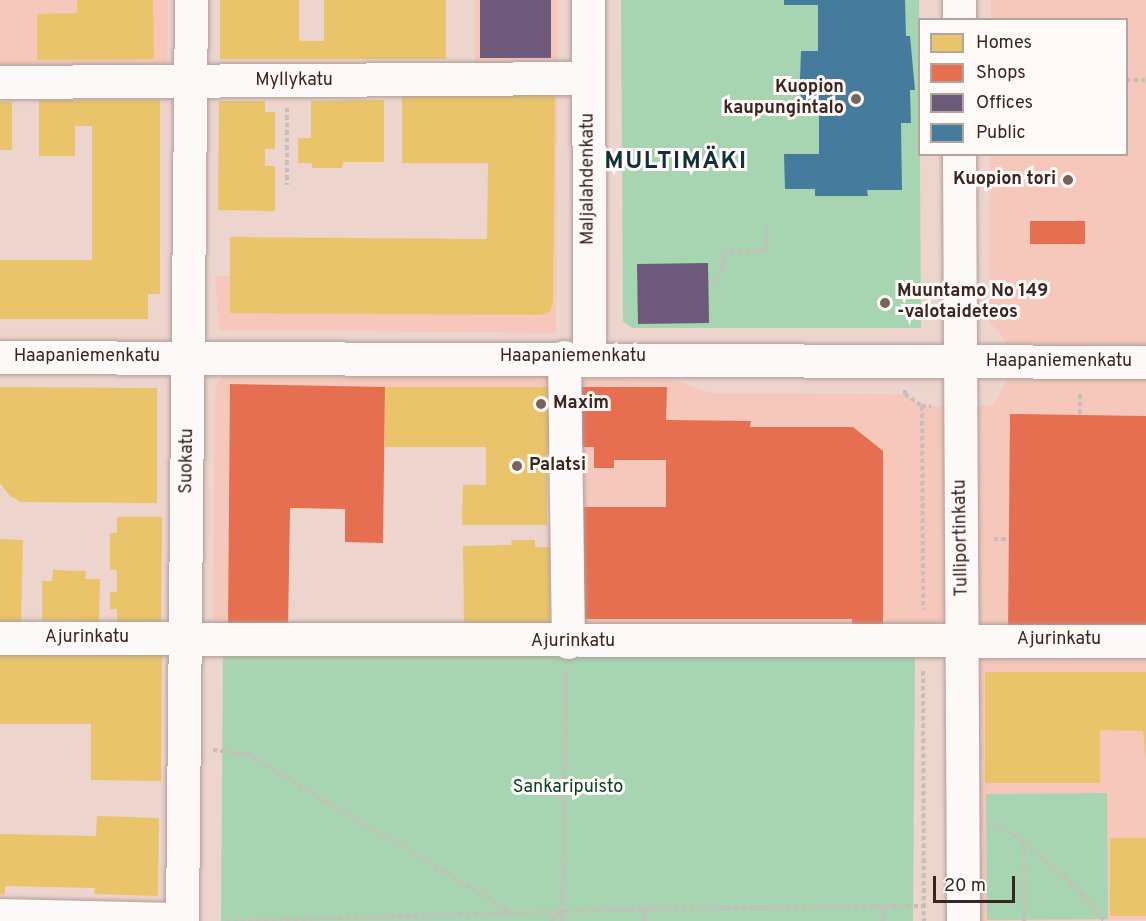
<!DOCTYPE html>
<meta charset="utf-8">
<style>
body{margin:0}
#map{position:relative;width:1146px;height:921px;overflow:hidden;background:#edd5ce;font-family:Overpass,sans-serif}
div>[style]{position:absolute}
.built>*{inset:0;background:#f5c8bb}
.green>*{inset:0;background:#a7d5b2}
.homes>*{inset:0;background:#e9c46a}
.shops>*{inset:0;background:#e76f51}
.offices>*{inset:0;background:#6d597a}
.public>*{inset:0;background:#457b9d}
.path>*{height:4px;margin-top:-2px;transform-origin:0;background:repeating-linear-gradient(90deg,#c7bdba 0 4.5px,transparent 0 7.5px)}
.roads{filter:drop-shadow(0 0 2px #b29d98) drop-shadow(0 0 2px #b29d98)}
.minor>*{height:33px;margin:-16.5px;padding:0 16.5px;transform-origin:16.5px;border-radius:16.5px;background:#fcf9f8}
.dots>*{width:16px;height:16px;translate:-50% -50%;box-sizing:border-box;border:3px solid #fff9f7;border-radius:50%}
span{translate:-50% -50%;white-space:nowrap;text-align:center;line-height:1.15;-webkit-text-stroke:6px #fff9f7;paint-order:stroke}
.street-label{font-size:18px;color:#3a2620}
.poi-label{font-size:18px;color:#3a2620;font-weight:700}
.right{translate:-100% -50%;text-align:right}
.left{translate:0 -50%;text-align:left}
.park-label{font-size:18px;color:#064127}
.district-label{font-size:24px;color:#11313a;font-weight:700;letter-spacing:1.5px}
.legend{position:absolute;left:918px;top:18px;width:210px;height:138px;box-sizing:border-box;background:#fff9f7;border:2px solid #b0a5a1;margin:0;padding:8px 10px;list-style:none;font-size:18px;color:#3a2620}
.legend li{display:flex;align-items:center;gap:12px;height:30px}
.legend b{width:30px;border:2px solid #b0a5a1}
.scale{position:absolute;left:933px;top:876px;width:82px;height:27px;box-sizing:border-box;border:3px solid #3a2620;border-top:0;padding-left:8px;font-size:18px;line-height:21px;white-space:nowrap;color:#3a2620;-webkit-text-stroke:4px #fff9f7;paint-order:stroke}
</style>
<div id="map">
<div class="built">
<div style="clip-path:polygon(0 0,168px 0,167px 81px,0 82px)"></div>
<div style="clip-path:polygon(475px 0,558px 0,556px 333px,219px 330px,215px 276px,506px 278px,506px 80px,475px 80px)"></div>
<div style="clip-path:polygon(991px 0,1146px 0,1146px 920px,963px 921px,963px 640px,568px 642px,565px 428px,256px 427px,254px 640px,213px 639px,215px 387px,223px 377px,546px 374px,572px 379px,674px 380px,712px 393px,905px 394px,922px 406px,993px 405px,1006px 382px,1006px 341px,989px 321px,990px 155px,1126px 154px,1126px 20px,991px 19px)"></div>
</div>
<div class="green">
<div style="clip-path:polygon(621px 0,919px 0,921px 328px,632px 328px,623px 321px)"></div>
<div style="clip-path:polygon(223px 655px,915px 656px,913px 921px,221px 921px)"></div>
<div style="clip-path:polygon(1107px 793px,1108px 919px,987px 920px,986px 794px)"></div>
</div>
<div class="homes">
<div style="clip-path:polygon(77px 0,153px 0,154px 59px,37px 60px,37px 14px,77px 13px)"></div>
<div style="clip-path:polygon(220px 0,299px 0,299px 41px,324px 41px,324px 0,446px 0,446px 59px,220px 59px)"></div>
<div style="clip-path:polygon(402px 94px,555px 95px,553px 302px,550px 311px,542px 315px,230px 313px,230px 237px,487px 239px,488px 163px,402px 163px)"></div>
<div style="clip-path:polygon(39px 100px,160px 100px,160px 294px,148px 294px,148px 319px,0 319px,0 260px,92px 260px,92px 126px,75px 126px,75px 156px,39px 156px)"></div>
<div style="clip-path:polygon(384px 100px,384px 162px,343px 162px,342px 168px,312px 168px,312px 163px,298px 163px,298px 138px,311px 138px,311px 101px)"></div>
<div style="clip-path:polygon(219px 101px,265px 101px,265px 112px,275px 112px,275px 149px,265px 149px,265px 166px,275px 166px,275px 211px,218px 210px)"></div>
<div style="clip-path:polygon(0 102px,12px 102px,12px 150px,0 150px)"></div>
<div style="clip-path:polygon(0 387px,157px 388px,157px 503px,21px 502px,10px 496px,0 483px)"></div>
<div style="clip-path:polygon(385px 387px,549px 387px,556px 447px,547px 447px,547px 525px,462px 525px,463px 485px,486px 485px,486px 447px,385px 447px)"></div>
<div style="clip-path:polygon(117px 517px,162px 517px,161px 622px,117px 622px,117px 609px,110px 609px,110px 592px,117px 592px,117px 570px,110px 570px,110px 533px,117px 533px)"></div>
<div style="clip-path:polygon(0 539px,23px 540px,21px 624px,0 624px)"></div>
<div style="clip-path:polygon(511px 540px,535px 540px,535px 547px,550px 547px,550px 623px,464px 625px,463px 546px,512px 545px)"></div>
<div style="clip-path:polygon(53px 570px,86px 571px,85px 579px,100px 579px,99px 622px,42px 620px,42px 581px,52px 581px)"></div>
<div style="clip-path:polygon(0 654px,162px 655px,161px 781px,91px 780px,91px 724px,0 724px)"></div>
<div style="clip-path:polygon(985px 672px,1146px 672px,1146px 762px,1143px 731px,1100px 730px,1100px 783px,985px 783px)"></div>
<div style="clip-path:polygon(97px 816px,159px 818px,158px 896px,94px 894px,95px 888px,5px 886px,5px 894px,0 894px,0 834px,96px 836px)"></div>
<div style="clip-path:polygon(1110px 838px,1146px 838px,1146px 916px,1110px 916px)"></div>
</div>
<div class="shops">
<div style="clip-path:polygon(1030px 221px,1085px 221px,1085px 244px,1030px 244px)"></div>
<div style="clip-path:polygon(230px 384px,385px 387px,383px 543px,345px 542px,345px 509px,290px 508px,288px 630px,228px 630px)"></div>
<div style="clip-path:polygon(580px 387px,667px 387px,666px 420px,751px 421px,750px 427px,853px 427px,883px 451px,883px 625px,852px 625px,852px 619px,584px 619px,584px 507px,666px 507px,666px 460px,614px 460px,614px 468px,594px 468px,594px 447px,579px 447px)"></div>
<div style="clip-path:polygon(1010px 414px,1146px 416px,1146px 634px,1008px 634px)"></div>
</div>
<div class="offices">
<div style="clip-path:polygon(480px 0,551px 0,551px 58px,480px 58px)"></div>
<div style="clip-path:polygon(708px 263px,709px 323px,638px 324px,637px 264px)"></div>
</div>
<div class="public">
<div style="clip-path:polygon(784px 0,905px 0,906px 36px,910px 36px,915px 90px,910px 90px,911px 123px,901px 123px,902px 190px,867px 190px,868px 196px,815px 196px,815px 189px,785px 189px,784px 154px,819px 154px,819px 107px,801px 107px,800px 79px,801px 51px,818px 51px,818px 5px,784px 5px)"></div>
</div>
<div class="path">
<div style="left:1126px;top:80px;width:20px"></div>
<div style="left:287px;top:108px;width:77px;rotate:90deg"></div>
<div style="left:711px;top:284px;width:20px;rotate:-53deg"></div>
<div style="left:723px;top:268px;width:15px;rotate:-90deg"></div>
<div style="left:723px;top:253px;width:42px;rotate:-4.1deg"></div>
<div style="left:765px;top:250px;width:31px;rotate:-84deg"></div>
<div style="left:905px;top:390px;width:4px;rotate:90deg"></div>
<div style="left:905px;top:394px;width:21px;rotate:35deg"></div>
<div style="left:922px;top:406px;width:9px"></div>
<div style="left:922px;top:406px;width:204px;rotate:89.7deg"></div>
<div style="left:1080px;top:414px;width:21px;rotate:-90deg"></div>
<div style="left:994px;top:539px;width:15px"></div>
<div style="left:923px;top:671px;width:250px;rotate:89.8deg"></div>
<div style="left:213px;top:750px;width:34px;rotate:7deg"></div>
<div style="left:247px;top:754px;width:305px;rotate:30.9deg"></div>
<div style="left:993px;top:824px;width:36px;rotate:30deg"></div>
<div style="left:1024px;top:842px;width:77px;rotate:41.3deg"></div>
<div style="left:1082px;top:893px;width:36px;rotate:51deg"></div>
<div style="left:1024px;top:843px;width:78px;rotate:90deg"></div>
<div style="left:226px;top:921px;width:418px;rotate:-1.6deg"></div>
<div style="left:644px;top:909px;width:280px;rotate:-0.6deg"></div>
<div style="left:550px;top:921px;width:14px;rotate:-39deg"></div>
<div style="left:562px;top:921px;width:251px;rotate:-88.9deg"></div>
<div style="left:644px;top:921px;width:12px;rotate:-90deg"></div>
<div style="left:883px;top:921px;width:15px;rotate:-90deg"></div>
</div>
<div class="roads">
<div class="minor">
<div style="left:588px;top:0;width:357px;rotate:89.8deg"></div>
<div style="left:959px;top:0;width:20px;rotate:90deg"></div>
<div style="left:0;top:82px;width:588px;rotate:-0.39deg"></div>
<div style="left:959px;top:154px;width:767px;rotate:89.7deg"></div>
<div style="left:0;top:357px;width:1146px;rotate:0.25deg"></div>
<div style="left:564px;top:357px;width:285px;rotate:89.2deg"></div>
<div style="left:0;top:638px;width:1146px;rotate:0.15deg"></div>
<div style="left:0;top:915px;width:182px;rotate:1.3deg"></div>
<div style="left:182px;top:921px;width:921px;rotate:-89.44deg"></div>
</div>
</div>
<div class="dots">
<div style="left:856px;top:99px;background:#79635d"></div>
<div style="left:1068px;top:180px;background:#79635d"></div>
<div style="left:885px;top:303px;background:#79635d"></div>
<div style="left:541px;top:404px;background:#79635d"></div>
<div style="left:517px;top:466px;background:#79635d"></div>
</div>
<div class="street-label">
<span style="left:294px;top:81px">Myllykatu</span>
<span style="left:589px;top:179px;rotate:-90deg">Maljalahdenkatu</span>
<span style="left:87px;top:357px">Haapaniemenkatu</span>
<span style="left:573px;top:357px">Haapaniemenkatu</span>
<span style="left:1059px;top:362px">Haapaniemenkatu</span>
<span style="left:188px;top:461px;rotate:-89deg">Suokatu</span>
<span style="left:962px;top:538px;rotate:-91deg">Tulliportinkatu</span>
<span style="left:87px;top:638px">Ajurinkatu</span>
<span style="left:1059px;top:640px">Ajurinkatu</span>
<span style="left:573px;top:642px">Ajurinkatu</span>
</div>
<div class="poi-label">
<span class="right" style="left:844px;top:99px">Kuopion<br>kaupungintalo</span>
<span class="right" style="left:1056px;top:180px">Kuopion tori</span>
<span class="left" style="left:897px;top:303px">Muuntamo No 149<br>-valotaideteos</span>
<span class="left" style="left:553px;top:404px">Maxim</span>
<span class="left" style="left:529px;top:466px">Palatsi</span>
</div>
<div class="park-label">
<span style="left:568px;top:788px">Sankaripuisto</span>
</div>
<div class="district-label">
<span style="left:676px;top:163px">MULTIMÄKI</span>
</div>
<ul class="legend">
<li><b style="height:16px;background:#e9c46a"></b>Homes</li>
<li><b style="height:16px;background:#e76f51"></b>Shops</li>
<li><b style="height:16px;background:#6d597a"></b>Offices</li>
<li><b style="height:16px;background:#457b9d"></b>Public</li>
</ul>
<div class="scale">20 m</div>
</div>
